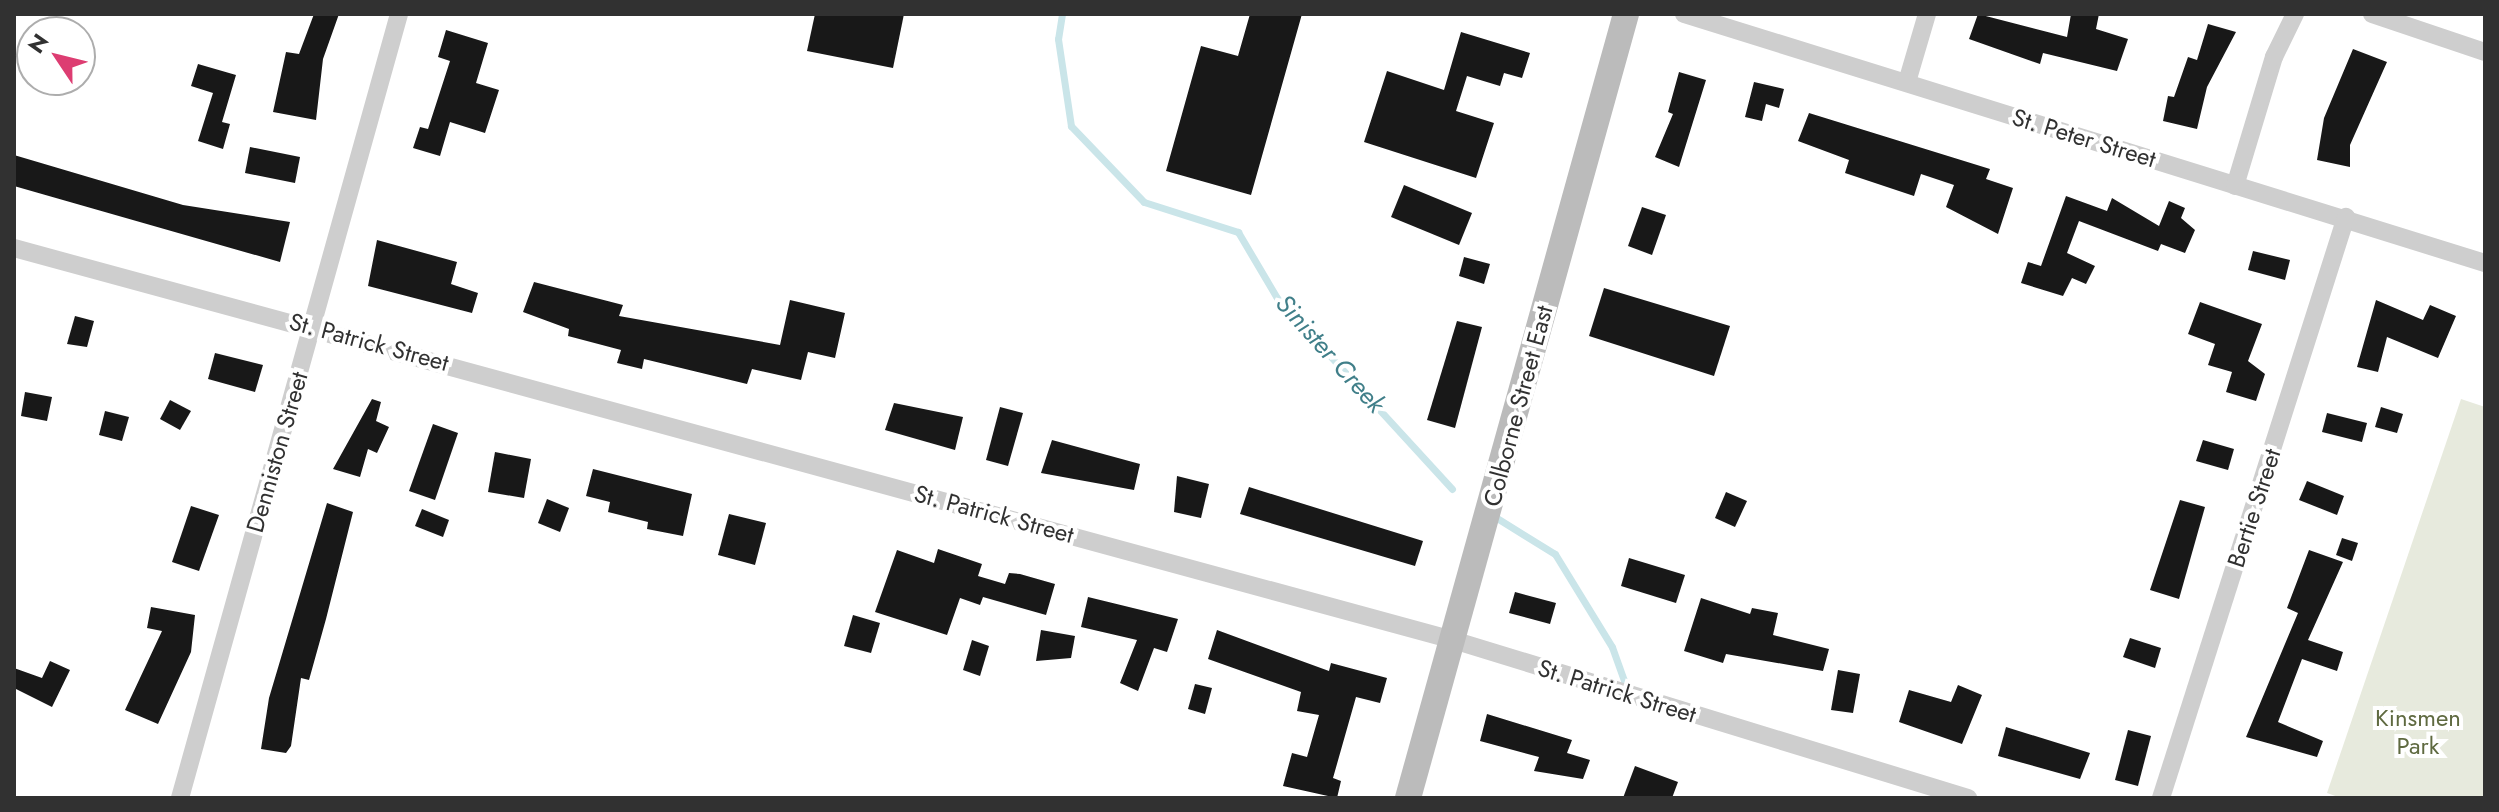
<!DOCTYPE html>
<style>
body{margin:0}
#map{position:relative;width:2499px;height:812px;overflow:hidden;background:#fff;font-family:Jost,sans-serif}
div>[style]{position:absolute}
.green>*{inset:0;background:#e7eadd}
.stream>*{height:7px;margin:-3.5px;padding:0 3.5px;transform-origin:3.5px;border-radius:3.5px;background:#cae5e9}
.building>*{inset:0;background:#181818}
.minor>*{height:18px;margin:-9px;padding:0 9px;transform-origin:9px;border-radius:9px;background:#cecece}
.secondary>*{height:26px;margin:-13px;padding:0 13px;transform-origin:13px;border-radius:13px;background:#bbb}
span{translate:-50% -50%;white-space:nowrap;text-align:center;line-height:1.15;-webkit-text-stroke:8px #fff;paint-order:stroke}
.street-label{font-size:24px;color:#313131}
.park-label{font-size:24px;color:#5f6a40}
.water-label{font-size:26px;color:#407f89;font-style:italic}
.frame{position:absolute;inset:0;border:16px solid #313131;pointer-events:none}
.north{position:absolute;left:16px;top:16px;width:80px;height:80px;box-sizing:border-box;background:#fff;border:2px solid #adadad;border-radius:50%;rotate:305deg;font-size:22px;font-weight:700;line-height:32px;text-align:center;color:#313131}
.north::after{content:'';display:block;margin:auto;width:28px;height:36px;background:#dd3d72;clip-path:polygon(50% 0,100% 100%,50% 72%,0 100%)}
</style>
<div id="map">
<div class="green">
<div style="clip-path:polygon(2461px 399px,2485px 407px,2485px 798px,2341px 798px,2327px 793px)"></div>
</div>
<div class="stream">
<div style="left:1062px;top:14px;width:25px;rotate:99deg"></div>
<div style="left:1058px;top:39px;width:88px;rotate:81.5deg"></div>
<div style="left:1071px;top:126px;width:105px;rotate:46.2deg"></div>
<div style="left:1144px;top:202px;width:99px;rotate:17.7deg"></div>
<div style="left:1238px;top:232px;width:77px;rotate:59.4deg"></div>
<div style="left:1277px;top:298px;width:259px;rotate:47.5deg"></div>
<div style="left:1492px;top:515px;width:74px;rotate:31.8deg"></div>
<div style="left:1555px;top:554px;width:109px;rotate:58.5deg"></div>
<div style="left:1612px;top:647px;width:45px;rotate:70.3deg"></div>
</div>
<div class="building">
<div style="clip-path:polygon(314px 14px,339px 14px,323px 59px,316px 120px,273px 112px,286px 52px,299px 54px)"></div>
<div style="clip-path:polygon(815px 14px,904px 14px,893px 68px,807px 51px)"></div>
<div style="clip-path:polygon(1250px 14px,1302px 14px,1251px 195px,1166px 171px,1201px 46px,1238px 56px)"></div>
<div style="clip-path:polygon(1978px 14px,2067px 37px,2071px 14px,2099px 14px,2096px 29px,2128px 39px,2117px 71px,2043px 53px,2040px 64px,1969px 39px)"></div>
<div style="clip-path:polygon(2208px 24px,2236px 32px,2207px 87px,2197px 129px,2163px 121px,2168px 96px,2174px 97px,2188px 57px,2197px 60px)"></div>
<div style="clip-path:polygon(446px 30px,488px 43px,476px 83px,499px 90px,485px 133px,450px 122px,440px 156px,413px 148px,420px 127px,428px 129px,450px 61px,438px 57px)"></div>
<div style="clip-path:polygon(1461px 32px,1530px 53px,1522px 78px,1504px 73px,1500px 86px,1467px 76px,1456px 111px,1494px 123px,1476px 178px,1364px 142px,1387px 71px,1444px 90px)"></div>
<div style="clip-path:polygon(2353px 49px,2387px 62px,2350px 145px,2350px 167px,2317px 160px,2324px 118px)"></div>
<div style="clip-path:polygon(198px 64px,236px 75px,222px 122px,230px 124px,223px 149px,198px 141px,213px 93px,191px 86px)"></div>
<div style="clip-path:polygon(1679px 72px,1706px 80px,1679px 167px,1655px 157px,1673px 114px,1668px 112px)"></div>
<div style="clip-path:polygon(1754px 82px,1784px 89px,1779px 108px,1766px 104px,1762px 121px,1745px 117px)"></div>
<div style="clip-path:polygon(1809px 113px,1990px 169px,1986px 179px,2013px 188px,1998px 234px,1946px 207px,1954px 185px,1921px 174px,1914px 196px,1845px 173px,1849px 160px,1798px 141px)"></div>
<div style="clip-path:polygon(250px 147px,300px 157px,295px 183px,245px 173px)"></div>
<div style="clip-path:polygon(14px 155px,183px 205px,290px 222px,280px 262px,14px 186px)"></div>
<div style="clip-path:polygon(1404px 185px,1472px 213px,1459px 245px,1391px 217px)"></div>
<div style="clip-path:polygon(2066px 196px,2107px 211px,2112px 198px,2159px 226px,2169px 201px,2185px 208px,2181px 218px,2195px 230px,2185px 253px,2161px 244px,2158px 251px,2079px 221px,2067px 253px,2095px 266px,2086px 284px,2072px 278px,2063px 296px,2021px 283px,2028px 262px,2041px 266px)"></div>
<div style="clip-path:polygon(1642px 207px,1666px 215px,1652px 255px,1628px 246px)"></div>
<div style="clip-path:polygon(377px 240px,457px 262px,451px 284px,478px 293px,472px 313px,368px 286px)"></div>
<div style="clip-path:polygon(2253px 251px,2290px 260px,2285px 280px,2248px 270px)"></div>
<div style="clip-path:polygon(1464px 257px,1490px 264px,1484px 284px,1459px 276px)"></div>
<div style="clip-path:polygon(534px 282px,623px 305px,619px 316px,780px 345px,790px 300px,845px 313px,835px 358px,808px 352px,801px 380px,752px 369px,747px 384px,644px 359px,642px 369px,617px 363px,621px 350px,568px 336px,569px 329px,523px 312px)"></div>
<div style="clip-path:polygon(1604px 288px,1730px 326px,1714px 376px,1589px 336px)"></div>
<div style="clip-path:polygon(2376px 300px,2423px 320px,2430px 305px,2456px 316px,2438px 358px,2387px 337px,2378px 372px,2357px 367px)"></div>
<div style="clip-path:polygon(2200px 302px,2262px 324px,2248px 361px,2265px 374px,2256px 401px,2226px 392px,2232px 372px,2208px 365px,2215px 344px,2188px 334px)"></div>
<div style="clip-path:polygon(75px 316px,94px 321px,87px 347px,67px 344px)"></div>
<div style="clip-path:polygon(1457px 321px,1482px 327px,1455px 428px,1427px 420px)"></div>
<div style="clip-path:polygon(215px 353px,263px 365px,255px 392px,208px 379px)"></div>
<div style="clip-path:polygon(25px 392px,52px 397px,47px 421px,21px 416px)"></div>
<div style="clip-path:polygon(372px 399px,381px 402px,376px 421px,389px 427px,377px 453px,368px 449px,360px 477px,333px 469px)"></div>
<div style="clip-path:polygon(170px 400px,191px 411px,180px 430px,160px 419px)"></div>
<div style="clip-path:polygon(894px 403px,963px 417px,955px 450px,885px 430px)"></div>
<div style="clip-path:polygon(1000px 407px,1023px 413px,1008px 466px,986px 460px)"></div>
<div style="clip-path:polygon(2381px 407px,2403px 414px,2397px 433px,2375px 427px)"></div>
<div style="clip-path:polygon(105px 411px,129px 417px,122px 441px,99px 435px)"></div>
<div style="clip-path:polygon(2327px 413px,2367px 423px,2362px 442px,2322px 432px)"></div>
<div style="clip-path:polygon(433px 424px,458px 433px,435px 500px,409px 491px)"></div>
<div style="clip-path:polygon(1052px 440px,1140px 464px,1134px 490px,1041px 473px)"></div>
<div style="clip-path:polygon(2203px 440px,2234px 449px,2228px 470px,2196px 461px)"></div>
<div style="clip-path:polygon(495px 452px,531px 459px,524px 498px,488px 492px)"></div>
<div style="clip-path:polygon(593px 469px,692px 494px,683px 536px,647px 529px,648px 522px,608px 512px,610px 502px,586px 496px)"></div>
<div style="clip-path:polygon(1177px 476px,1209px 484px,1201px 518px,1174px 512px)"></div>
<div style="clip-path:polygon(2307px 481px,2344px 496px,2337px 515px,2299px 500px)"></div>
<div style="clip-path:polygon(1249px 487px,1423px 541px,1415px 566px,1240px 514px)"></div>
<div style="clip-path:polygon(1726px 492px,1747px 501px,1735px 527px,1715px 518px)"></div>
<div style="clip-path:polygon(547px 499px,569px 508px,560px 532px,538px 523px)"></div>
<div style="clip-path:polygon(2180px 500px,2205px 507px,2179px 599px,2150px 590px)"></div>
<div style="clip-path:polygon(327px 503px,353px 512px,326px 619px,309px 680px,301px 678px,291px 746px,286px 753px,261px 749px,269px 698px)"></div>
<div style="clip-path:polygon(191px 506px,219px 515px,199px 571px,172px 562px)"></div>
<div style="clip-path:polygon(422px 509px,449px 520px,443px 537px,415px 526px)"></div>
<div style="clip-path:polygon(729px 514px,766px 523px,755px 565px,718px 555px)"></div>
<div style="clip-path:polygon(2342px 538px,2358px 543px,2352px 561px,2336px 555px)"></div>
<div style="clip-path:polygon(938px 549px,982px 564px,978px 576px,1005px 584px,1009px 573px,1020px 574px,1055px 584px,1046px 615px,983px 597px,980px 605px,960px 598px,947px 635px,875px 612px,897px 550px,934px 563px)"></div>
<div style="clip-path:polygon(2309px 550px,2343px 562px,2308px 640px,2343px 652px,2337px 671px,2302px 659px,2278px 722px,2323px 741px,2317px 757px,2246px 737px,2298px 613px,2287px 608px)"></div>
<div style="clip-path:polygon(1629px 558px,1685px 575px,1676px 603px,1621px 586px)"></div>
<div style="clip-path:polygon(1515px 592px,1556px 603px,1550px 624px,1509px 613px)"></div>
<div style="clip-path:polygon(1088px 597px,1178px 619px,1167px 652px,1154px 648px,1138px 691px,1120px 683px,1137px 640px,1081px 627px)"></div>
<div style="clip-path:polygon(1701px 598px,1750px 614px,1752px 608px,1778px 613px,1773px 635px,1829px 649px,1823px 671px,1726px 654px,1723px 663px,1684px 651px)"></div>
<div style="clip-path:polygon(151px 607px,195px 615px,191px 652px,158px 724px,125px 710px,162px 631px,147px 628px)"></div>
<div style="clip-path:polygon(853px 615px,880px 623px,871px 653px,844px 646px)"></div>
<div style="clip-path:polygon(1041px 630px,1075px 636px,1071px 658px,1036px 661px)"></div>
<div style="clip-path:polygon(1217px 630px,1329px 671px,1331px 663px,1387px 678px,1380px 703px,1356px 697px,1333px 778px,1341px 781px,1337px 798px,1283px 786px,1292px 753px,1307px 757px,1319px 715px,1297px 711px,1301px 692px,1208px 659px)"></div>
<div style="clip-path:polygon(2130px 638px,2161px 648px,2155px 668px,2123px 657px)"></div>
<div style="clip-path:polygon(972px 640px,989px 646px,980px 676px,963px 670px)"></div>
<div style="clip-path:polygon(50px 661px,70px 670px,52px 707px,14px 688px,14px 668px,42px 678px)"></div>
<div style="clip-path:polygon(1838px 670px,1860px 674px,1853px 713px,1831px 710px)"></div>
<div style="clip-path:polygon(1195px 684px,1212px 688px,1205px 714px,1188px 709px)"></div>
<div style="clip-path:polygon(1958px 685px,1982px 695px,1962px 744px,1899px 722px,1909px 690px,1951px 702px)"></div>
<div style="clip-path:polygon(1487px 714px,1572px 740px,1567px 753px,1590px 760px,1583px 779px,1534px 771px,1539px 757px,1480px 741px)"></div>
<div style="clip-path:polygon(2006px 727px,2090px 753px,2080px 779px,1998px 756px)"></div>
<div style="clip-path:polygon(2128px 730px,2151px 736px,2138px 786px,2115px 780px)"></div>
<div style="clip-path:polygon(1635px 766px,1678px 782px,1672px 798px,1623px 798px)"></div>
</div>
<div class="minor">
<div style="left:1684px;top:14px;width:839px;rotate:17.27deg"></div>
<div style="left:2372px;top:14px;width:119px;rotate:18.6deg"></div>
<div style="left:1907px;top:82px;width:71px;rotate:-73.6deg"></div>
<div style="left:2235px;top:186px;width:135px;rotate:-73.2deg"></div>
<div style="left:2274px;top:57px;width:48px;rotate:-64deg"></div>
<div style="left:14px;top:248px;width:1491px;rotate:15.24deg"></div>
<div style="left:1453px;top:640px;width:539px;rotate:17.06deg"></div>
<div style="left:180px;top:798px;width:814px;rotate:-74.39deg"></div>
<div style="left:2161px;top:798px;width:610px;rotate:-72.34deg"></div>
</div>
<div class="secondary">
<div style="left:1408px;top:798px;width:814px;rotate:-74.46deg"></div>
</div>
<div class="street-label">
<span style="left:2084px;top:138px;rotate:17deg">St. Peter Street</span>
<span style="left:369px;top:342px;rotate:15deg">St. Patrick Street</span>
<span style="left:1518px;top:406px;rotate:-75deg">Colborne Street East</span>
<span style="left:277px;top:452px;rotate:-74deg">Denniston Street</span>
<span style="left:2254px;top:508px;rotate:-72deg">Bertie Street</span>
<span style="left:994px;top:514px;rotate:15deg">St. Patrick Street</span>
<span style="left:1617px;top:691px;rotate:17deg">St. Patrick Street</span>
</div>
<div class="park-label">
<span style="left:2418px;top:732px">Kinsmen<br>Park</span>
</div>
<div class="water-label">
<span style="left:1330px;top:354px;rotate:48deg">Sinister Creek</span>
</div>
<div class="frame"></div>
<div class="north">N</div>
</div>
